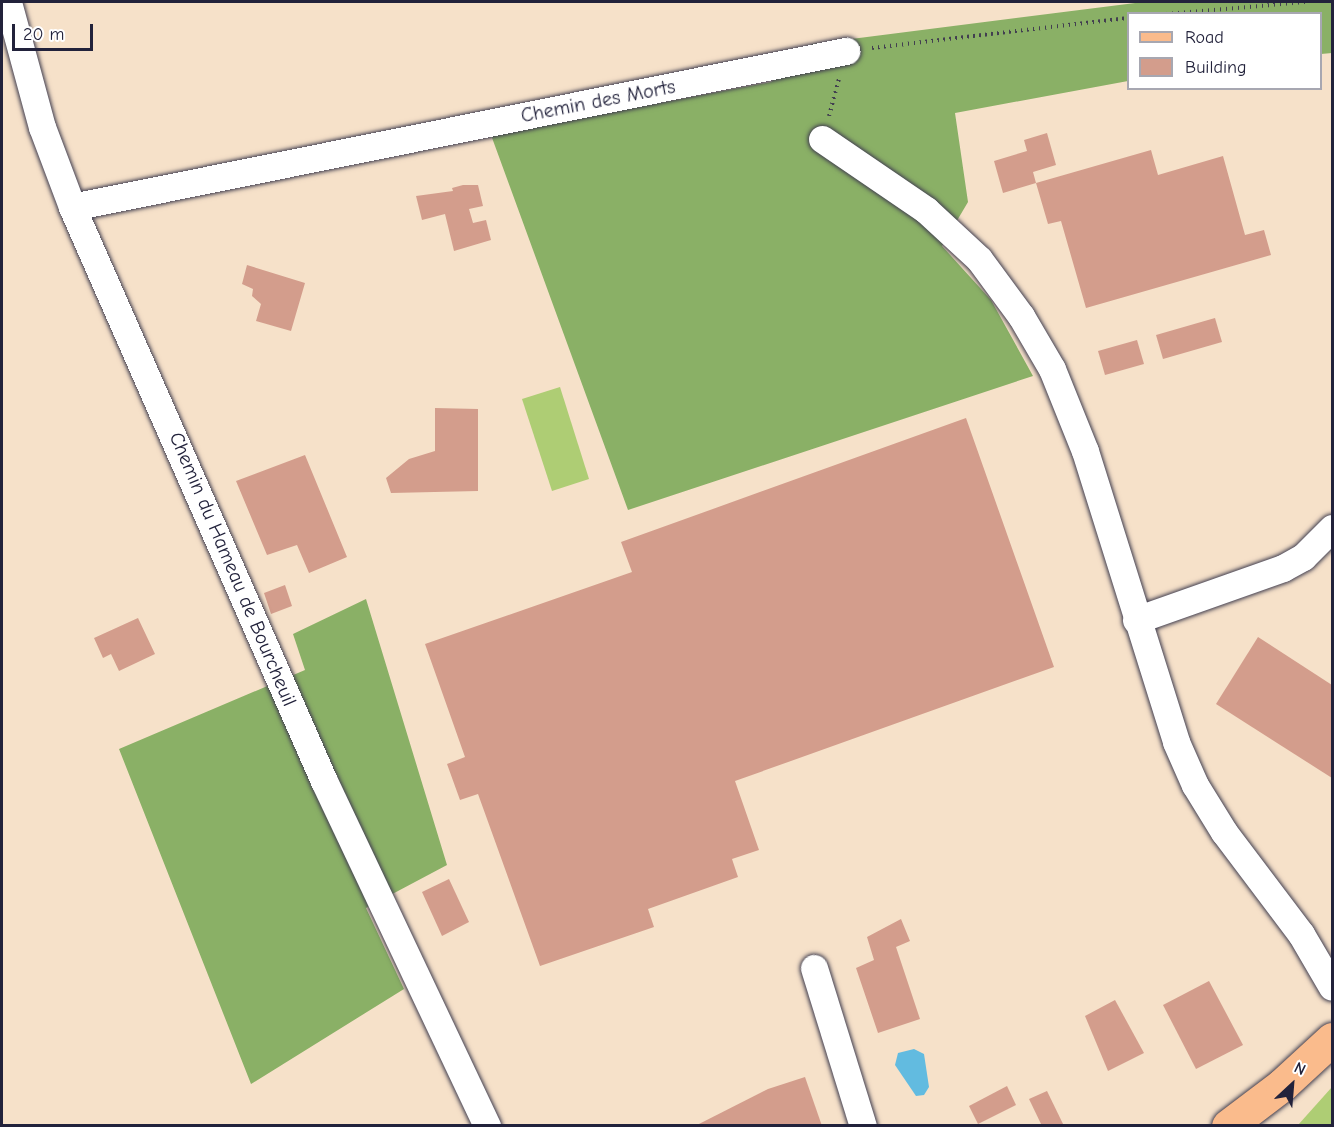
<!DOCTYPE html>
<style>
body{margin:0}
#map{position:relative;width:1334px;height:1127px;overflow:hidden;background:#f6e1c9;font-family:"Comic Neue",sans-serif}
div>[style]{position:absolute}
.green>*{inset:0;background:#aecd74}
.forest>*{inset:0;background:#8ab066}
.water>*{inset:0;background:#62bbe0}
.building>*{inset:0;background:#d39d8c}
.path>*{height:4px;margin-top:-2px;transform-origin:0;background:repeating-linear-gradient(90deg,#423f50 0 1.5px,transparent 0 6px)}
.roads{filter:drop-shadow(0 0 2px #423f50) drop-shadow(0 0 2px #423f50)}
.minor>*{height:27px;margin:-13.5px;padding:0 13.5px;transform-origin:13.5px;border-radius:13.5px;background:#fff}
.major>*{height:33px;margin:-16.5px;padding:0 16.5px;transform-origin:16.5px;border-radius:16.5px;background:#fabb8c}
span{translate:-50% -50%;white-space:nowrap;text-align:center;line-height:1.15;-webkit-text-stroke:5px #fff;paint-order:stroke}
.street-label{font-size:20px;color:#22223b}
.frame{position:absolute;inset:0;border:3px solid #22223b;pointer-events:none}
.legend{position:absolute;left:1127px;top:12px;width:195px;height:78px;box-sizing:border-box;background:#fff;border:2px solid #a7a7b1;margin:0;padding:8px 10px;list-style:none;font-size:18px;color:#22223b}
.legend li{display:flex;align-items:center;gap:12px;height:30px}
.legend b{width:30px;border:2px solid #a7a7b1}
.north{position:absolute;left:1262px;top:1055px;width:60px;height:60px;-webkit-text-stroke:4px #fff;paint-order:stroke;rotate:26deg;font-size:16px;font-weight:700;line-height:24px;text-align:center;color:#22223b}
.north::after{content:'';display:block;margin:auto;width:21px;height:27px;background:#22223b;clip-path:polygon(50% 0,100% 100%,50% 72%,0 100%)}
.scale{position:absolute;left:12px;top:24px;width:81px;height:27px;box-sizing:border-box;border:3px solid #22223b;border-top:0;padding-left:8px;font-size:18px;line-height:21px;white-space:nowrap;color:#22223b;-webkit-text-stroke:4px #fff;paint-order:stroke}
</style>
<div id="map">
<div class="green">
<div style="clip-path:polygon(560px 387px,589px 479px,552px 491px,522px 399px)"></div>
<div style="clip-path:polygon(1332px 1087px,1332px 1125px,1298px 1125px)"></div>
</div>
<div class="forest">
<div style="clip-path:polygon(1143px 2px,1332px 2px,1332px 53px,1321px 54px,1320px 14px,1128px 14px,1128px 81px,955px 113px,968px 202px,942px 246px,991px 300px,1033px 376px,628px 510px,491px 135px,771px 82px,812px 44px)"></div>
<div style="clip-path:polygon(366px 599px,447px 865px,366px 908px,404px 989px,251px 1084px,119px 749px,305px 670px,293px 634px)"></div>
</div>
<div class="water">
<div style="clip-path:polygon(914px 1049px,924px 1054px,929px 1087px,924px 1095px,916px 1096px,895px 1065px,898px 1053px)"></div>
</div>
<div class="building">
<div style="clip-path:polygon(1047px 133px,1056px 165px,1033px 172px,1036px 183px,1003px 193px,994px 161px,1027px 151px,1024px 140px)"></div>
<div style="clip-path:polygon(1151px 150px,1158px 175px,1223px 156px,1245px 235px,1264px 230px,1271px 255px,1086px 308px,1061px 221px,1048px 224px,1036px 183px)"></div>
<div style="clip-path:polygon(463px 185px,478px 185px,483px 206px,469px 209px,473px 223px,486px 220px,491px 240px,454px 251px,445px 214px,422px 220px,416px 196px,453px 191px,452px 188px)"></div>
<div style="clip-path:polygon(247px 265px,305px 283px,291px 331px,256px 321px,261px 304px,252px 296px,253px 289px,242px 284px)"></div>
<div style="clip-path:polygon(1215px 318px,1222px 342px,1163px 359px,1156px 335px)"></div>
<div style="clip-path:polygon(1137px 340px,1144px 364px,1105px 375px,1098px 351px)"></div>
<div style="clip-path:polygon(435px 408px,478px 409px,478px 491px,391px 493px,386px 478px,409px 459px,435px 451px)"></div>
<div style="clip-path:polygon(966px 418px,1054px 667px,735px 781px,759px 850px,732px 859px,738px 877px,648px 909px,654px 927px,540px 966px,478px 794px,460px 800px,447px 764px,465px 757px,425px 644px,632px 572px,621px 542px)"></div>
<div style="clip-path:polygon(305px 455px,347px 557px,309px 573px,297px 545px,267px 555px,236px 481px)"></div>
<div style="clip-path:polygon(285px 585px,292px 606px,271px 614px,264px 593px)"></div>
<div style="clip-path:polygon(138px 618px,155px 654px,119px 671px,111px 654px,103px 658px,94px 638px)"></div>
<div style="clip-path:polygon(1258px 637px,1332px 685px,1332px 778px,1216px 704px)"></div>
<div style="clip-path:polygon(449px 879px,469px 922px,442px 936px,422px 892px)"></div>
<div style="clip-path:polygon(901px 919px,910px 941px,896px 947px,920px 1019px,878px 1033px,856px 968px,874px 960px,867px 937px)"></div>
<div style="clip-path:polygon(1209px 981px,1243px 1045px,1196px 1069px,1163px 1005px)"></div>
<div style="clip-path:polygon(1115px 1000px,1144px 1053px,1108px 1071px,1085px 1016px)"></div>
<div style="clip-path:polygon(805px 1077px,822px 1126px,695px 1126px,768px 1089px)"></div>
<div style="clip-path:polygon(1007px 1086px,1016px 1105px,978px 1124px,969px 1106px)"></div>
<div style="clip-path:polygon(1047px 1091px,1064px 1126px,1042px 1126px,1029px 1099px)"></div>
</div>
<div class="path">
<div style="left:1166px;top:14px;width:142px;rotate:-4.9deg"></div>
<div style="left:872px;top:48px;width:258px;rotate:-6.7deg"></div>
<div style="left:829px;top:116px;width:38px;rotate:-75deg"></div>
</div>
<div class="roads">
<div class="minor">
<div style="left:8px;top:2px;width:130px;rotate:74.8deg"></div>
<div style="left:42px;top:127px;width:85px;rotate:69.4deg"></div>
<div style="left:72px;top:207px;width:627px;rotate:66.3deg"></div>
<div style="left:324px;top:781px;width:382px;rotate:64.7deg"></div>
<div style="left:822px;top:139px;width:126px;rotate:34.3deg"></div>
<div style="left:926px;top:210px;width:72px;rotate:42.8deg"></div>
<div style="left:979px;top:259px;width:71px;rotate:53.6deg"></div>
<div style="left:1021px;top:316px;width:61px;rotate:59.7deg"></div>
<div style="left:1052px;top:369px;width:88px;rotate:68.1deg"></div>
<div style="left:1085px;top:451px;width:305px;rotate:72.6deg"></div>
<div style="left:1176px;top:742px;width:47px;rotate:66.2deg"></div>
<div style="left:1195px;top:785px;width:55px;rotate:58.3deg"></div>
<div style="left:1224px;top:832px;width:128px;rotate:53deg"></div>
<div style="left:1301px;top:934px;width:61px;rotate:59.7deg"></div>
<div style="left:72px;top:207px;width:790px;rotate:-11.4deg"></div>
<div style="left:1136px;top:620px;width:156px;rotate:-19.5deg"></div>
<div style="left:1283px;top:568px;width:23px;rotate:-29deg"></div>
<div style="left:1303px;top:557px;width:41px;rotate:-45deg"></div>
<div style="left:814px;top:968px;width:165px;rotate:72.8deg"></div>
</div>
<div class="major">
<div style="left:1228px;top:1126px;width:68px;rotate:-37.2deg"></div>
<div style="left:1282px;top:1085px;width:68px;rotate:-42.6deg"></div>
</div>
</div>
<div class="street-label">
<span style="left:598px;top:101px;rotate:-11deg">Chemin des Morts</span>
<span style="left:233px;top:569px;rotate:67deg">Chemin du Hameau de Bourcheuil</span>
</div>
<div class="frame"></div>
<ul class="legend">
<li><b style="height:8px;background:#fabb8c"></b>Road</li>
<li><b style="height:16px;background:#d39d8c"></b>Building</li>
</ul>
<div class="north">N</div>
<div class="scale">20 m</div>
</div>
